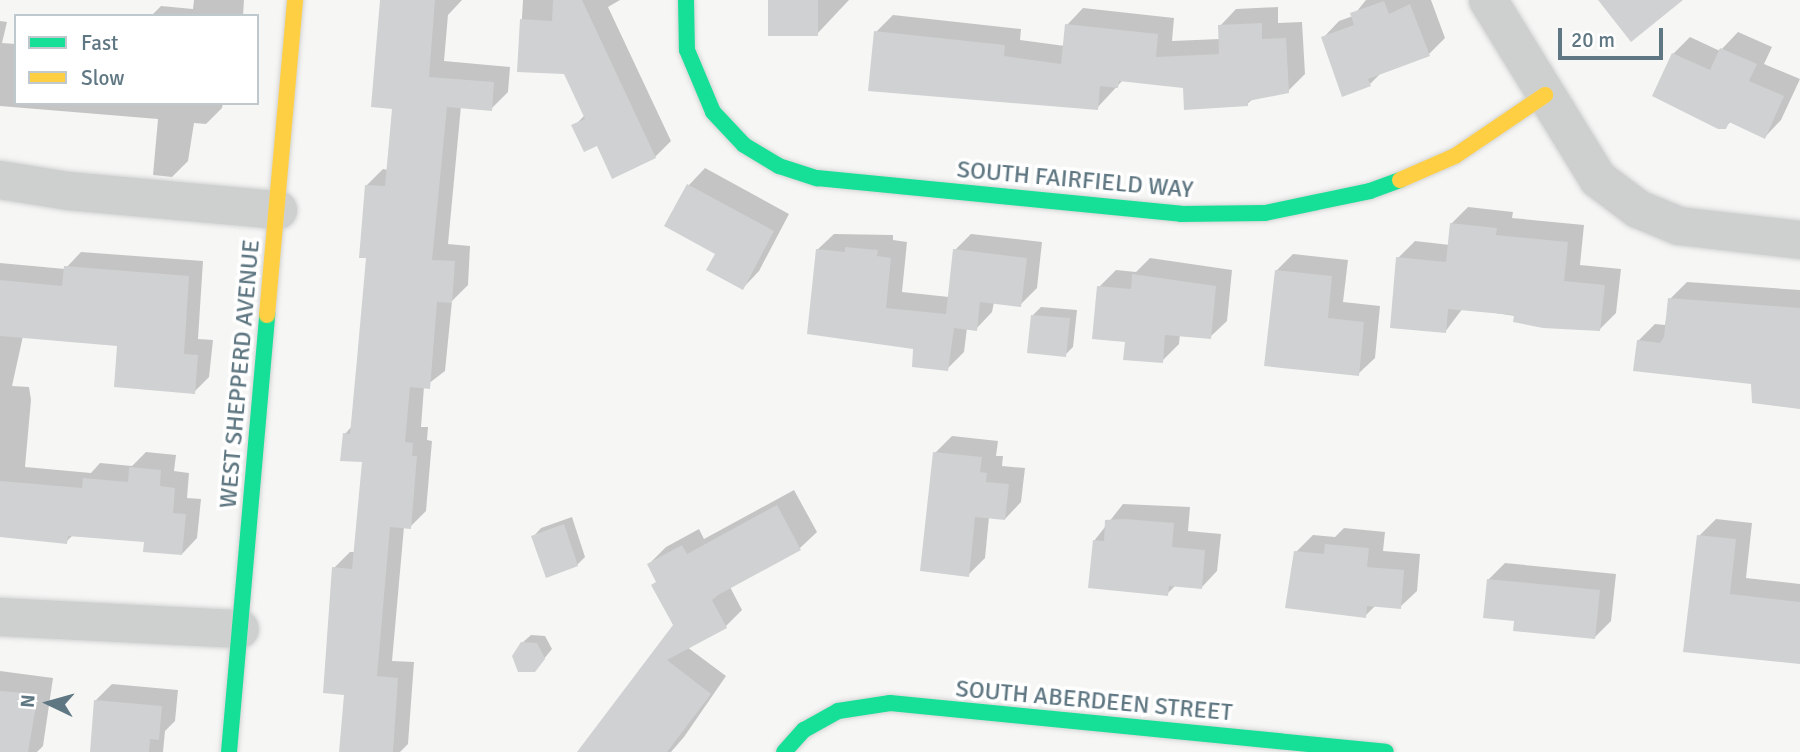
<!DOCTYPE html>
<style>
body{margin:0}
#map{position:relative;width:1800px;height:752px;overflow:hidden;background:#f6f6f5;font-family:Signika,sans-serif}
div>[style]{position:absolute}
.shadow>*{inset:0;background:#0003}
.building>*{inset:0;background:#cfd1d2}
.roads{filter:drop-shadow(0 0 2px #d3d4d4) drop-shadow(0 0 2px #d3d4d4)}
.street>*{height:38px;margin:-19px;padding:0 19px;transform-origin:19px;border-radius:19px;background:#ced0d0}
.fast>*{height:16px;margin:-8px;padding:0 8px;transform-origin:8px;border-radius:8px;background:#16e098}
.slow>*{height:16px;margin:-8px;padding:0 8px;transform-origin:8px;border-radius:8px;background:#ffcf43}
span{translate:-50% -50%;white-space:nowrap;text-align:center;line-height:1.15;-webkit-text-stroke:7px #fff;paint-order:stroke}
.street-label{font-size:24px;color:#5f7782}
.legend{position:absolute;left:14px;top:14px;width:245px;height:91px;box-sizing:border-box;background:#fff;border:2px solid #bfc9cd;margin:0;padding:9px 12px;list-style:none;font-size:21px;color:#5f7782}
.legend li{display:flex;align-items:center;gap:14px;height:35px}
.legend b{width:35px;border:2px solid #bfc9cd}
.north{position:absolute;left:14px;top:668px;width:70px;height:70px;-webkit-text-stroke:5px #fff;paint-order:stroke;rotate:275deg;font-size:19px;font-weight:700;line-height:28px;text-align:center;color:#5f7782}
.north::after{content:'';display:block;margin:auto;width:24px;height:32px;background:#5f7782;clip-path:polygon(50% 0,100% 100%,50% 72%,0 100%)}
.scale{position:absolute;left:1558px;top:28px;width:105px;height:32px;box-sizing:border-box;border:4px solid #5f7782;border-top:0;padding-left:9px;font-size:21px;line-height:24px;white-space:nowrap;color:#5f7782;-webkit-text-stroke:5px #fff;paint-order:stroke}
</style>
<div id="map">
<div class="shadow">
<div style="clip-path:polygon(194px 0,244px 0,243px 16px,151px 16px,161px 6px,193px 9px)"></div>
<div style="clip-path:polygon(382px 0,462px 0,448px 15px,444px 61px,510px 67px,508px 92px,491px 109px,461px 106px,448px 244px,470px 246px,468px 285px,452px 301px,445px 371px,424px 387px,421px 427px,428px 427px,427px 440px,432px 441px,426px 511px,410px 527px,404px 527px,392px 661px,414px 662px,408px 744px,400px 752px,341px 752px,346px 693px,334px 568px,350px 552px,356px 552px,364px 461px,345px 434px,352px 426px,368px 256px,366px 186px,383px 169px,388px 170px,393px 107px)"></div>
<div style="clip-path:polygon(523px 0,620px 0,608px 7px,671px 141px,655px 157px,598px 143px,574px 126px,585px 115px,565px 72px,519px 70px)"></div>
<div style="clip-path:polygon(771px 0,849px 0,817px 34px)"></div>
<div style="clip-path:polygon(1366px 0,1431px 0,1445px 38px,1429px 54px,1382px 72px,1370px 84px,1323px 38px,1339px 21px,1353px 16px)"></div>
<div style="clip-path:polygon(1278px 7px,1278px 23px,1302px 22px,1305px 74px,1288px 91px,1254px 98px,1247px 104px,1185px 86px,1123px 80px,1097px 108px,876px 32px,893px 15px,1021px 29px,1020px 40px,1065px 46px,1067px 25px,1083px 8px,1174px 18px,1172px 41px,1220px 39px,1220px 26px,1236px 9px)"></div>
<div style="clip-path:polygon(0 21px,7px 22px,2px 43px,16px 44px,16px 103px,223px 103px,222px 108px,206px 124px,194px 123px,188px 161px,172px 177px,153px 175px,158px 119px,0 106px)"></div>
<div style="clip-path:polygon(1738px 32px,1772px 47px,1764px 64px,1800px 79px,1781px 120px,1765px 137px,1731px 121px,1726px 127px,1673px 54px,1690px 37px,1720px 51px)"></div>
<div style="clip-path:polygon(705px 168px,789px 214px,759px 271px,743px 288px,717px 253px,666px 225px,689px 185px)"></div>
<div style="clip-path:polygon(1468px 207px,1513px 212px,1512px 218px,1584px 225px,1580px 265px,1621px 269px,1616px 313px,1600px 329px,1463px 308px,1445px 332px,1398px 258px,1415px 241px,1450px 245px,1451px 224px)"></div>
<div style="clip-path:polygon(834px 234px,893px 235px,893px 240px,907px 242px,902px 292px,949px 297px,955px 250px,971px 234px,1042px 242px,1037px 288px,1020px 305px,994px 302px,992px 312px,976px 329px,967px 328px,964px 352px,947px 369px,915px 348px,817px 250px)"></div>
<div style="clip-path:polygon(81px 252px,203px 261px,198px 339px,213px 340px,209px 377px,194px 392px,119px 345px,23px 336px,12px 386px,29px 387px,31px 400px,25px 467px,91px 473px,100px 463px,132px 466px,146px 452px,176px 455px,174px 471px,189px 473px,187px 498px,201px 499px,197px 538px,182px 554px,146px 541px,74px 534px,66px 542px,0 534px,0 263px,65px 269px)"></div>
<div style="clip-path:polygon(1293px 254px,1348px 260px,1343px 302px,1380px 306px,1375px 358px,1358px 374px,1276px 271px)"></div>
<div style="clip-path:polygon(1150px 258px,1232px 270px,1227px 321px,1210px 337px,1180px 334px,1179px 344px,1162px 361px,1127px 341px,1099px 287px,1116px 270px,1136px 272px)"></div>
<div style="clip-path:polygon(1687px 282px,1800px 290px,1800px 407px,1752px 382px,1638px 341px,1655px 324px,1665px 325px,1670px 299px)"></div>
<div style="clip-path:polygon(1041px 307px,1077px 310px,1073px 347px,1065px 355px,1033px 315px)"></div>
<div style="clip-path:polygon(952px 436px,998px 441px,996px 456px,1003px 456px,1002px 466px,1025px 468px,1021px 502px,1005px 519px,989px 517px,985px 558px,968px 575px,935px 453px)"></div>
<div style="clip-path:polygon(794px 490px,817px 532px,800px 548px,730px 587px,742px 610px,726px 626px,687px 647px,726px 676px,684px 737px,671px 752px,588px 752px,675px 626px,649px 564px,666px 547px,699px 529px,704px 539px)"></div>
<div style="clip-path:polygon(1123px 504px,1190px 507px,1188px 531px,1221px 534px,1217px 571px,1201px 588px,1176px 585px,1167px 594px,1094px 541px)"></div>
<div style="clip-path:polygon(572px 517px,585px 557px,577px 565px,533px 537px,541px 528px)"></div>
<div style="clip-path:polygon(1716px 519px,1752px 523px,1746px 578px,1800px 584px,1800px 662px,1684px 650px,1699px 536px)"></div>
<div style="clip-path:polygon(1344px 528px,1385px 532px,1383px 551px,1420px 554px,1417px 591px,1400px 607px,1376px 605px,1365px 616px,1296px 552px,1313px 535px,1335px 537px)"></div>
<div style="clip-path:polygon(1505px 563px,1616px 574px,1611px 621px,1594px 638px,1516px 620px,1488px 580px)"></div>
<div style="clip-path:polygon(531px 635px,545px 636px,552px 649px,535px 670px,522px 643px)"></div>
<div style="clip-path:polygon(0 671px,53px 678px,43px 746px,37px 752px,0 752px)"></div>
<div style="clip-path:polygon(112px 684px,178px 690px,175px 721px,165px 731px,163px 752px,91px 752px,96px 700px)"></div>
</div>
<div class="building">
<div style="clip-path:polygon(380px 0,435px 0,429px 77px,494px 82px,492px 111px,447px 107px,432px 260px,455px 261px,452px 303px,437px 302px,430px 389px,410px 387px,405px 442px,413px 443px,412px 456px,417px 456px,411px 529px,390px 527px,377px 676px,398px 678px,393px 752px,339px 752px,344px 695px,323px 693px,332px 567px,352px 569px,362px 462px,340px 461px,343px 433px,350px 434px,357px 359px,366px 258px,359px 258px,365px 185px,385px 186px,392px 109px,371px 107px)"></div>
<div style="clip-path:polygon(553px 0,582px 0,656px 158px,612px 179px,597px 146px,584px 152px,571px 125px,585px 119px,564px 74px,517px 72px,520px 19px,552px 21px)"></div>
<div style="clip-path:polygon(768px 0,818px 0,818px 36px,768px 36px)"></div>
<div style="clip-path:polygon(1598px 0,1683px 0,1631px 42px)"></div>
<div style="clip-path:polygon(1384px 1px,1389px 14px,1410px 4px,1430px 56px,1368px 79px,1371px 86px,1342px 97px,1321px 37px,1354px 25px,1350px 13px)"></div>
<div style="clip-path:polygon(1262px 23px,1262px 39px,1286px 38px,1289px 93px,1248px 101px,1248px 106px,1184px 110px,1183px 88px,1119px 81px,1118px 88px,1100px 86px,1098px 110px,868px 91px,874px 31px,1005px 45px,1004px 56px,1061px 64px,1065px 24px,1158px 34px,1156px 57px,1219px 54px,1218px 25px)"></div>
<div style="clip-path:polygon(1720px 48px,1757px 64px,1749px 81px,1784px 96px,1765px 139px,1729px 122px,1726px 129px,1718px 129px,1652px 96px,1672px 53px,1710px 70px)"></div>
<div style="clip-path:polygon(687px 184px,774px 231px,743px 290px,706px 270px,715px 254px,664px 226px)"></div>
<div style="clip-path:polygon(1450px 223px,1497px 228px,1496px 235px,1568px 242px,1564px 281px,1605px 285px,1600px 331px,1543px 328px,1513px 322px,1514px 315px,1448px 309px,1446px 333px,1390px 328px,1396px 257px,1446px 262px)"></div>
<div style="clip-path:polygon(845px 247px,878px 250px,877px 256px,891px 258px,886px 308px,946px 314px,953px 249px,1027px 258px,1021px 307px,980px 302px,977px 331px,954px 328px,948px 371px,912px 367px,913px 349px,807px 334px,816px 249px,845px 252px)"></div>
<div style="clip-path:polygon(64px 266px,189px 276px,184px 354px,198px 355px,195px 394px,114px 387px,117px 346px,0 336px,0 280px,62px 286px)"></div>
<div style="clip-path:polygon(1275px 270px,1332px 276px,1328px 318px,1364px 322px,1359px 376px,1264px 366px)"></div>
<div style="clip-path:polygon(1132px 274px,1216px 286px,1211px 339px,1165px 335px,1163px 363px,1123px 360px,1125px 342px,1092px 339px,1097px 286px,1131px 289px)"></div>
<div style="clip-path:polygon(1668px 298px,1800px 308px,1800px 409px,1752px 403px,1751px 384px,1633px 371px,1637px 340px,1660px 343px,1664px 337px)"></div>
<div style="clip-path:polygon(1031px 315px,1070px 318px,1066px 357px,1027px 353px)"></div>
<div style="clip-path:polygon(933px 452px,982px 457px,980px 472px,987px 473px,986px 482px,1009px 484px,1005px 520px,975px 517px,969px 577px,920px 571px)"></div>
<div style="clip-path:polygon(129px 467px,161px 470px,160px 486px,175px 488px,173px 513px,186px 514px,182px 555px,143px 552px,144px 542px,68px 536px,67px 544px,0 537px,0 481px,82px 488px,83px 478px,128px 482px)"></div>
<div style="clip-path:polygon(777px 505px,801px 550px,718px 595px,712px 600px,727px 628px,667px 660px,711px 694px,667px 752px,577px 752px,673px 625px,651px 585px,656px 582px,647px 564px,682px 545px,687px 554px)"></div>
<div style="clip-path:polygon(1125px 519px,1174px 523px,1172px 547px,1205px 550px,1202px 589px,1169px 586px,1168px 596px,1088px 588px,1093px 540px,1104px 541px,1105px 520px)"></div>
<div style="clip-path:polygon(564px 524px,578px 566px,546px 578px,531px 536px)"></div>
<div style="clip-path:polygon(1697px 535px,1736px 539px,1730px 594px,1800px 602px,1800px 664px,1683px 652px)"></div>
<div style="clip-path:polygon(1325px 544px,1369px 548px,1367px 567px,1404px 570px,1401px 609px,1367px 606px,1366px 618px,1285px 608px,1294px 551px,1324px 554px)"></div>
<div style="clip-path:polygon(1487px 579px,1600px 590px,1595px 639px,1513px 631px,1514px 621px,1483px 618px)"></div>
<div style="clip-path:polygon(521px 642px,537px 643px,545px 659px,535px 672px,518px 672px,512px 656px)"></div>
<div style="clip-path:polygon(0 691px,38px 694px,28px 752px,0 752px)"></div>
<div style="clip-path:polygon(94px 700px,162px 706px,159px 740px,150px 739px,149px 752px,90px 752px)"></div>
</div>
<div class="roads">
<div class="street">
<div style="left:1488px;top:0;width:210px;rotate:58.4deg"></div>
<div style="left:1598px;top:179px;width:50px;rotate:36.9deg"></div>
<div style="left:1638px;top:209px;width:44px;rotate:22.5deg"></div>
<div style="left:1679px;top:226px;width:122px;rotate:6.6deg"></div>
<div style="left:0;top:180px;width:69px;rotate:9.2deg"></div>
<div style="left:68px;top:191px;width:211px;rotate:5.2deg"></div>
<div style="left:0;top:617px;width:240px;rotate:2.9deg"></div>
</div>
<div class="fast">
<div style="left:686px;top:0;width:50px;rotate:88.9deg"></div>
<div style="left:687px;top:50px;width:67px;rotate:67.2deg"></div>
<div style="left:713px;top:112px;width:45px;rotate:46.8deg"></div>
<div style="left:744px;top:145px;width:41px;rotate:31deg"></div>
<div style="left:779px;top:166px;width:40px;rotate:18deg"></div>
<div style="left:817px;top:178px;width:366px;rotate:5.6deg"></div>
<div style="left:1181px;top:214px;width:84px;rotate:-0.7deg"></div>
<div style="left:1265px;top:213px;width:107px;rotate:-11.8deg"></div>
<div style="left:1370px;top:191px;width:32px;rotate:-20deg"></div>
<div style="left:229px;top:752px;width:439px;rotate:-85deg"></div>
<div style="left:784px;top:752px;width:30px;rotate:-48deg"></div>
<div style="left:804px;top:730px;width:39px;rotate:-29deg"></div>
<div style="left:838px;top:711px;width:53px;rotate:-8.7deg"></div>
<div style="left:890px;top:703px;width:498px;rotate:5.6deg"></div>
</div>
<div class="slow">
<div style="left:1400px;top:180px;width:60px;rotate:-23.6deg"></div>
<div style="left:1455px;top:156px;width:109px;rotate:-34.1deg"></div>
<div style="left:267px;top:315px;width:316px;rotate:-84.9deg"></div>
</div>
</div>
<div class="street-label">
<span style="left:1075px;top:180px;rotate:5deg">SOUTH FAIRFIELD WAY</span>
<span style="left:240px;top:374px;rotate:-85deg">WEST SHEPPERD AVENUE</span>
<span style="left:1094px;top:701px;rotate:5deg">SOUTH ABERDEEN STREET</span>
</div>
<ul class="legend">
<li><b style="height:9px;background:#16e098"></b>Fast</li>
<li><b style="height:9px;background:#ffcf43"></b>Slow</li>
</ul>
<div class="north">N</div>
<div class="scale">20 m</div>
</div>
